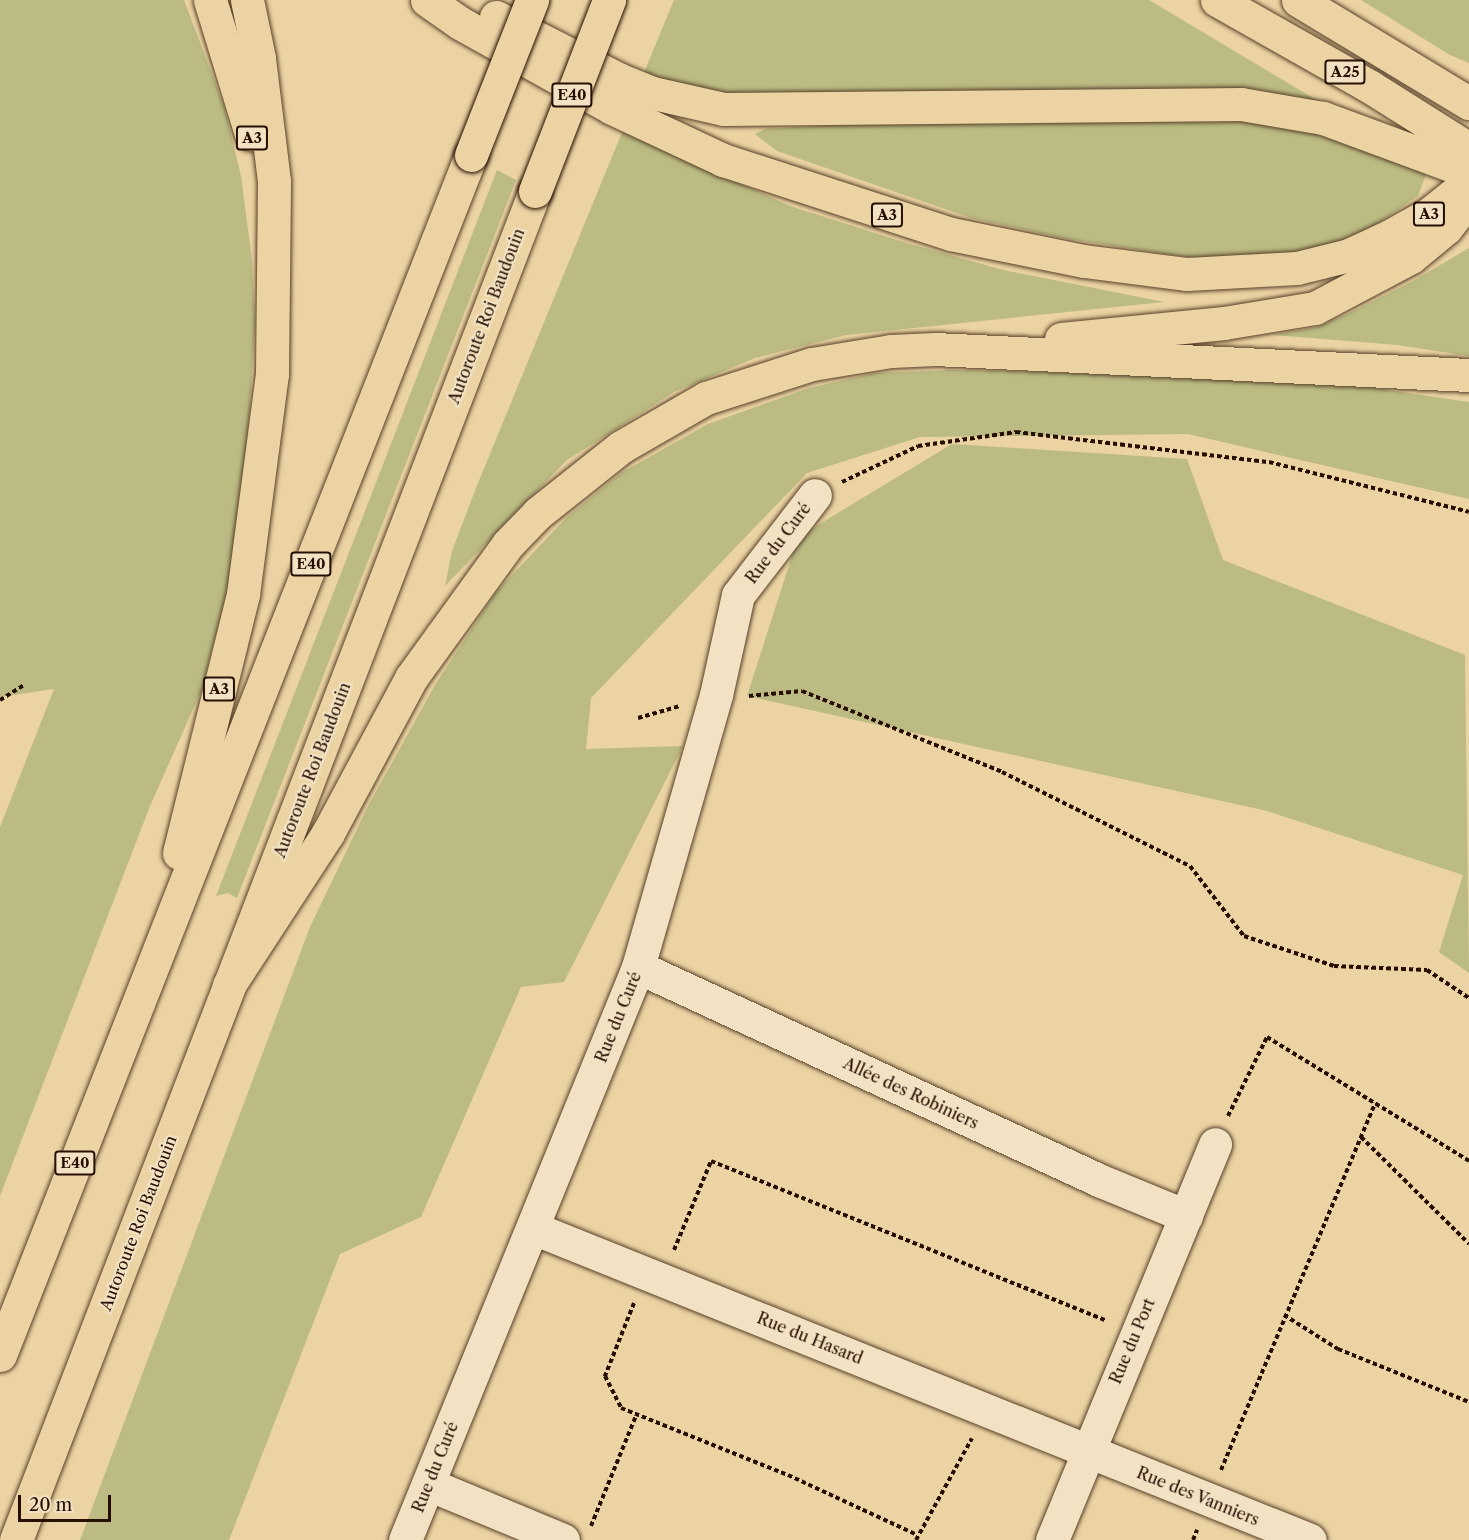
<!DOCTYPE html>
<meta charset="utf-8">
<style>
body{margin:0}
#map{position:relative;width:1469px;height:1540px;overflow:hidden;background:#ebd3a3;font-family:"Libre Caslon Text",serif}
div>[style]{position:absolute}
.green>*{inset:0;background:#bbbb83}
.path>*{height:4px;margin-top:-2px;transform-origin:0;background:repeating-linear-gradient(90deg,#260f00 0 4.5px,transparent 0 7.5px)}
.roads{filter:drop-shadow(0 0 2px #574029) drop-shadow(0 0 2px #574029)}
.minor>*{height:33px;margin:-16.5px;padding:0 16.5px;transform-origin:16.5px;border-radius:16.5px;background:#f2e2c3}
.highway>*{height:33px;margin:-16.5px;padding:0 16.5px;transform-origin:16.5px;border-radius:16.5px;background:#ebd3a3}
.bridges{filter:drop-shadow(0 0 2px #260f00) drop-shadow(0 0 2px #260f00)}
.highway-bridge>*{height:33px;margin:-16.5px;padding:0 16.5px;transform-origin:16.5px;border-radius:16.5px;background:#ebd3a3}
span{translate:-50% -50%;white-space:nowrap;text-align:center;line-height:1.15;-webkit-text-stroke:4.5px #f2e2c3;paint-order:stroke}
.shield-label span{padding:2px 4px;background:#f2e2c3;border:2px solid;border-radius:4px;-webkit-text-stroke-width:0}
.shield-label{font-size:15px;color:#260f00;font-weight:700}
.street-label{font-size:16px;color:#260f00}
.scale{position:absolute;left:18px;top:1495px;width:93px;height:27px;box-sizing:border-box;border:3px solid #260f00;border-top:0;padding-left:8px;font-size:18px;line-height:21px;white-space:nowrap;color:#260f00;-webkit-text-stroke:4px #f2e2c3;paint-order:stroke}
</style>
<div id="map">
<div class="green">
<div style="clip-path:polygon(0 0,184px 0,224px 106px,241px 176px,252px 260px,255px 321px,248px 437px,232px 572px,202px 689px,150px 806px,0 1196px,0 827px,54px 689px,0 697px)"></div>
<div style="clip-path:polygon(674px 0,1149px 0,1318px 101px,725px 94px,643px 75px)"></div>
<div style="clip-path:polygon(1361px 0,1469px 0,1469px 63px,1450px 55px)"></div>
<div style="clip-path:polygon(1211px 118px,1293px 127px,1367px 145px,1427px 172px,1418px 196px,1368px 230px,1340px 241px,1307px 251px,1193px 258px,1063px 238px,971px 218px,777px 151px,755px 134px,765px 129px,913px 120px)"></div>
<div style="clip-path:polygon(623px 130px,790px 206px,900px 241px,1003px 270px,1164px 302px,846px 335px,755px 358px,674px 392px,567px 460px,445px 586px,452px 551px,476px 488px)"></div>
<div style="clip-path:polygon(497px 170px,516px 180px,237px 898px,228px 893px,216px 896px)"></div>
<div style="clip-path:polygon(1469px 248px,1469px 356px,1397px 345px,1273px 335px,1317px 327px,1356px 310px,1413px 281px)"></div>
<div style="clip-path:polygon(950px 370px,1201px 375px,1340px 383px,1469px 402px,1469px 499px,1188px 434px,920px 437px,807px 473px,591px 698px,586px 749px,683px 746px,564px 982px,521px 987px,421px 1217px,340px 1254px,229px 1540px,80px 1540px,310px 927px,368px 806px,435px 685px,496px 592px,568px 516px,621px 473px,708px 424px,809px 388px,875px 373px)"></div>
<div style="clip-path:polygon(952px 444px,1187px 459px,1223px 560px,1465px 655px,1469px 973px,1439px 952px,1463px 875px,1267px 811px,747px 696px,798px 537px)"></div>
</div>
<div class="path">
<div style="left:842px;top:482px;width:84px;rotate:-25.3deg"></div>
<div style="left:918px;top:446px;width:99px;rotate:-8.1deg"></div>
<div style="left:1016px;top:432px;width:255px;rotate:6.8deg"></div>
<div style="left:1269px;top:462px;width:206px;rotate:14deg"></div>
<div style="left:749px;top:696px;width:53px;rotate:-5.4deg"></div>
<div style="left:802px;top:691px;width:216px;rotate:22deg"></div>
<div style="left:1002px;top:772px;width:210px;rotate:26.6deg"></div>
<div style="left:1190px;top:866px;width:88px;rotate:52.4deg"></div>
<div style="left:1244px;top:936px;width:95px;rotate:18.4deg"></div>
<div style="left:1334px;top:966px;width:93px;rotate:2.5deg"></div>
<div style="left:1427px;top:970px;width:50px;rotate:33.7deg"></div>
<div style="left:0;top:700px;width:28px;rotate:-32deg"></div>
<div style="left:638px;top:718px;width:44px;rotate:-15.9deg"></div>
<div style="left:1228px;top:1116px;width:88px;rotate:-63.7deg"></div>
<div style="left:1267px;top:1037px;width:237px;rotate:31.5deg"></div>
<div style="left:1361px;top:1137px;width:152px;rotate:44.7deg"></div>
<div style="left:674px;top:1250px;width:96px;rotate:-67.4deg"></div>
<div style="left:711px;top:1161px;width:427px;rotate:22deg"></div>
<div style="left:634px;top:1303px;width:79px;rotate:111.7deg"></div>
<div style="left:605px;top:1376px;width:36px;rotate:63deg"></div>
<div style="left:621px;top:1408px;width:180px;rotate:21.9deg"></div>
<div style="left:788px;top:1475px;width:142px;rotate:24.9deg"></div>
<div style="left:1284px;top:1315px;width:64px;rotate:32.2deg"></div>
<div style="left:1338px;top:1349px;width:141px;rotate:22deg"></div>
<div style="left:1221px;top:1470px;width:398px;rotate:-67.2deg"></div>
<div style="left:591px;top:1526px;width:119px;rotate:-67.8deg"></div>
<div style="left:916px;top:1540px;width:116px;rotate:-61.2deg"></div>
<div style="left:1193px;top:1540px;width:11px;rotate:-68deg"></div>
</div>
<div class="roads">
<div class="minor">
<div style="left:638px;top:967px;width:510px;rotate:24.81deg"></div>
<div style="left:1101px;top:1181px;width:92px;rotate:22.4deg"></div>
<div style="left:533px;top:1228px;width:837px;rotate:21.88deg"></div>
<div style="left:428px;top:1484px;width:146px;rotate:22.5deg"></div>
<div style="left:405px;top:1540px;width:619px;rotate:-67.87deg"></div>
<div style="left:638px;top:967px;width:283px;rotate:-74deg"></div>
<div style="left:716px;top:695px;width:102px;rotate:-77.6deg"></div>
<div style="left:738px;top:595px;width:126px;rotate:-52.4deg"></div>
<div style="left:1052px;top:1540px;width:428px;rotate:-67.6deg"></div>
</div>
<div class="highway">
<div style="left:210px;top:0;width:140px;rotate:73deg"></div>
<div style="left:427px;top:0;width:40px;rotate:34.9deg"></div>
<div style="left:460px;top:23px;width:174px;rotate:29.2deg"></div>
<div style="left:612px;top:108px;width:123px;rotate:25.1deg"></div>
<div style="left:723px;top:160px;width:240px;rotate:18deg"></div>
<div style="left:951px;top:234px;width:136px;rotate:11.5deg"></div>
<div style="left:1084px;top:261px;width:104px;rotate:7.2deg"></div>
<div style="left:1187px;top:274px;width:110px;rotate:-3.1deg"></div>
<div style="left:1297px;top:268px;width:54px;rotate:-14deg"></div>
<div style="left:1349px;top:255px;width:45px;rotate:-24.9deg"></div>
<div style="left:1390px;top:236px;width:45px;rotate:-29.4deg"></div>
<div style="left:1429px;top:214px;width:51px;rotate:-38.7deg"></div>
<div style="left:1217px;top:0;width:175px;rotate:29.5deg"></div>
<div style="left:1369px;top:86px;width:118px;rotate:32.2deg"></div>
<div style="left:1298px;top:0;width:200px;rotate:31.1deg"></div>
<div style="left:496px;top:17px;width:137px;rotate:26.9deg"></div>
<div style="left:618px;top:79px;width:38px;rotate:22deg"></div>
<div style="left:653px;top:93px;width:73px;rotate:12.7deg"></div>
<div style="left:724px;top:109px;width:517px;rotate:-0.55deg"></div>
<div style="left:1241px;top:104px;width:83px;rotate:9.7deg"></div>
<div style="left:1323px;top:118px;width:156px;rotate:20.3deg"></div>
<div style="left:1061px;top:339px;width:164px;rotate:-5.6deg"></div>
<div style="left:1224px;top:323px;width:92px;rotate:-9.4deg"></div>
<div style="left:1315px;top:308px;width:109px;rotate:-28deg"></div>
<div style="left:1411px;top:257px;width:45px;rotate:-39.6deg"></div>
<div style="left:1446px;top:228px;width:31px;rotate:-52deg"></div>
<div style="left:179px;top:853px;width:267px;rotate:-76.1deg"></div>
<div style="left:243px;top:594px;width:222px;rotate:-82.5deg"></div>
<div style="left:272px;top:374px;width:193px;rotate:-89.4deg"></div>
<div style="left:274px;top:181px;width:124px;rotate:-97deg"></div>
<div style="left:259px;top:58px;width:59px;rotate:-101.7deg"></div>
<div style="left:229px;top:985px;width:181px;rotate:-56.9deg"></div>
<div style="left:328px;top:833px;width:176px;rotate:-61.8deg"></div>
<div style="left:411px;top:678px;width:165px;rotate:-54.1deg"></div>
<div style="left:508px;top:544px;width:43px;rotate:-45.9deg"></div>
<div style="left:538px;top:513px;width:106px;rotate:-38.5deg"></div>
<div style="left:621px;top:447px;width:98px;rotate:-30deg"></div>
<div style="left:706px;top:398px;width:111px;rotate:-17.8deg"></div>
<div style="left:812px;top:364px;width:80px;rotate:-9.3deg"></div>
<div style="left:891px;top:351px;width:44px;rotate:-2.6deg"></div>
<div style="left:935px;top:349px;width:535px;rotate:2.79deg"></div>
<div style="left:0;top:1355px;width:1289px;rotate:-68.57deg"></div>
<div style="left:16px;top:1540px;width:1445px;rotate:-68.96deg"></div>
</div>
</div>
<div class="bridges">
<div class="highway-bridge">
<div style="left:471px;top:155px;width:167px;rotate:-68.5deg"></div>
<div style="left:535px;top:191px;width:205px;rotate:-68.8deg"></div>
</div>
</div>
<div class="shield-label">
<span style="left:1345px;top:72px">A25</span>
<span style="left:572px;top:95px">E40</span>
<span style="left:252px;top:138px">A3</span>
<span style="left:1429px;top:214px">A3</span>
<span style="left:887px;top:215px">A3</span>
<span style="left:311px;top:564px">E40</span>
<span style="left:219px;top:689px">A3</span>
<span style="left:75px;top:1163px">E40</span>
</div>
<div class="street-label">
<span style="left:486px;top:316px;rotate:-69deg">Autoroute Roi Baudouin</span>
<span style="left:778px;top:543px;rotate:-53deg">Rue du Curé</span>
<span style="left:312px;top:770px;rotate:-69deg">Autoroute Roi Baudouin</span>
<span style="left:618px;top:1017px;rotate:-68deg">Rue du Curé</span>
<span style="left:911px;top:1093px;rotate:25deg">Allée des Robiniers</span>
<span style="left:138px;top:1223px;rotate:-69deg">Autoroute Roi Baudouin</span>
<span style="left:810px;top:1338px;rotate:22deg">Rue du Hasard</span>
<span style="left:1132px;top:1341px;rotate:-67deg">Rue du Port</span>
<span style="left:435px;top:1467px;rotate:-68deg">Rue du Curé</span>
<span style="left:1198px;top:1496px;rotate:22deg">Rue des Vanniers</span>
</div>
<div class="scale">20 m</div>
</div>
